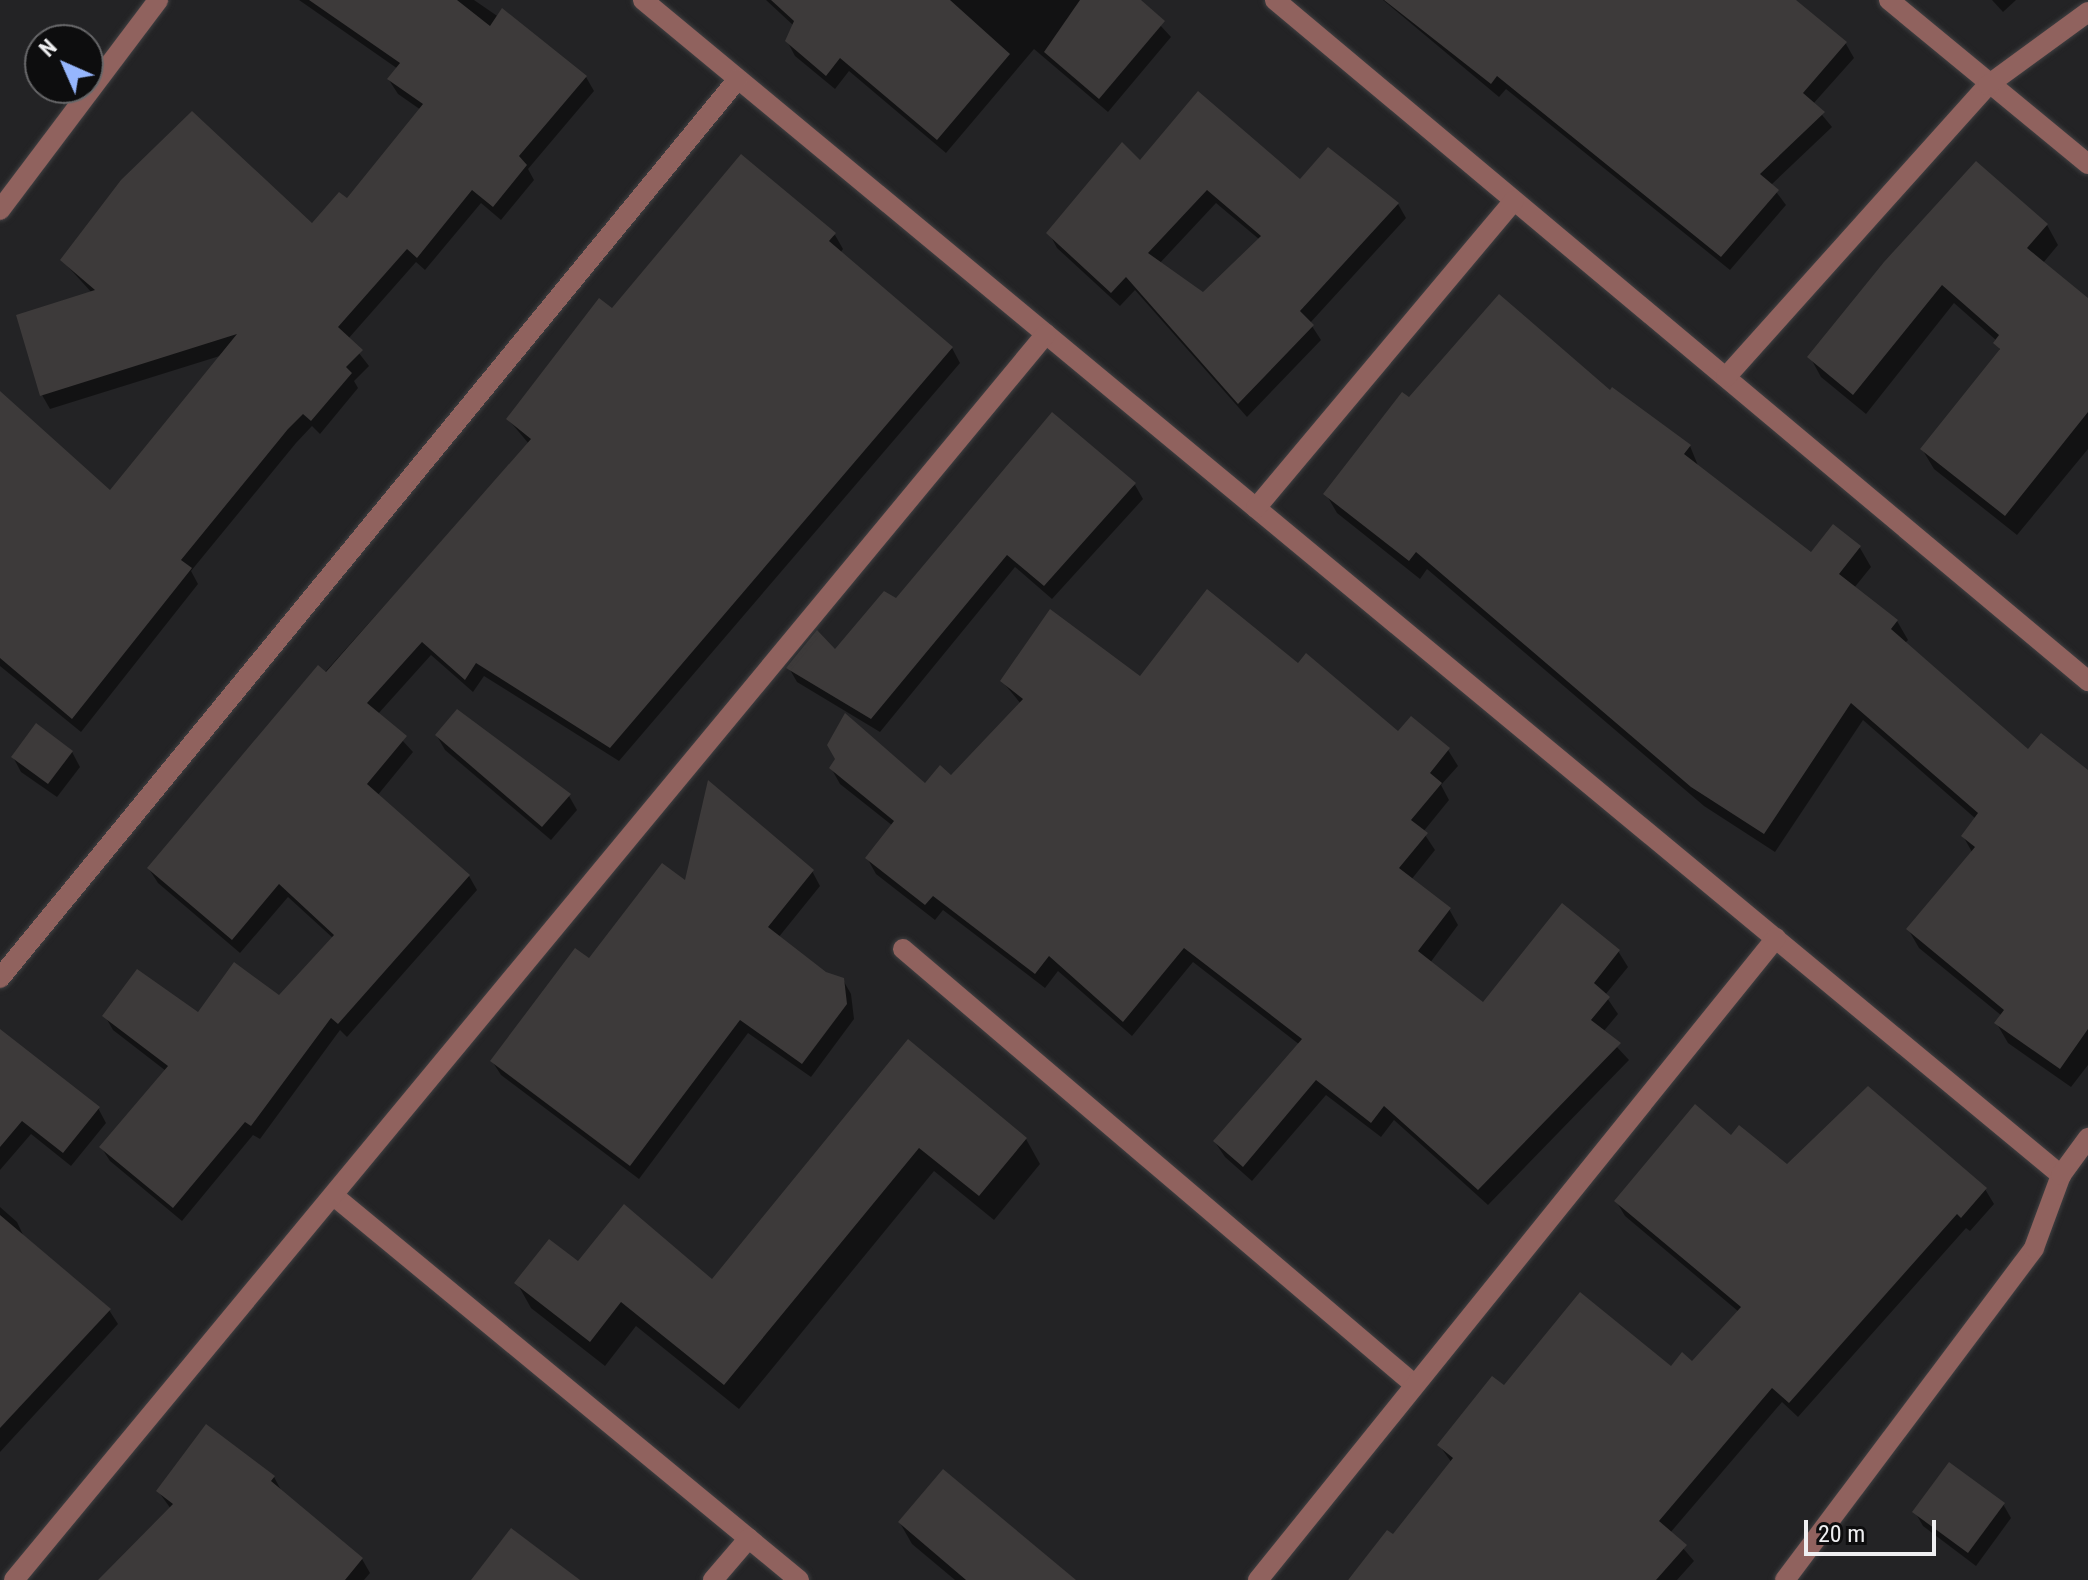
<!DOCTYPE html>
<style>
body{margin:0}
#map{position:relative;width:2088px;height:1580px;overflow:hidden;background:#232325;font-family:"Roboto Condensed",sans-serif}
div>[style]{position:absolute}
.shadow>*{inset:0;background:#0007}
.building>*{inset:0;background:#3d3a3a}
.roads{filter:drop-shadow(0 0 2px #404042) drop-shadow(0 0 2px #404042)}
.minor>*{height:20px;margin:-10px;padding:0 10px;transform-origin:10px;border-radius:10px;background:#90625e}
span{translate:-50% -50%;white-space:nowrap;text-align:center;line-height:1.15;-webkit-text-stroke:7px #0d0d0e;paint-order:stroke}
.north{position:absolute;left:24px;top:24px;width:80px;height:80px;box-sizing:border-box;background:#0d0d0e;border:2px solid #676769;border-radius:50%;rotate:315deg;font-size:22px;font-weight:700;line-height:32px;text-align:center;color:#efeff1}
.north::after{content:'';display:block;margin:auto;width:28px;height:36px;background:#96b6fd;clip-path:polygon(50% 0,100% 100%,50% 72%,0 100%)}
.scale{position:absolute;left:1804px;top:1520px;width:132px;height:36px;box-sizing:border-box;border:4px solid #efeff1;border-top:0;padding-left:10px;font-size:24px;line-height:28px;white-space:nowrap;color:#efeff1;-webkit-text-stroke:6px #0d0d0e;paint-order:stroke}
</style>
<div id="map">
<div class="shadow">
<div style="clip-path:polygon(299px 0,474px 0,586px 77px,594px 91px,528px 169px,534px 180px,501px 220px,481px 203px,425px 270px,416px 262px,348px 339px,369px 366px,354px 381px,358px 388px,320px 434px,312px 426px,296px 443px,191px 571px,198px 584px,81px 732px,0 666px,0 396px,111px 493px,223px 355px,50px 409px,42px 395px,92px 293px,62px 260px,312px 226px,347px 201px,421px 110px,398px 94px,389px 80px,398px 69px)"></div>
<div style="clip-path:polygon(766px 0,1137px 0,1171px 37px,1108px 112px,1034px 49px,946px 153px,849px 71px,835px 89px,795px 56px,787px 41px,794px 26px)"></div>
<div style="clip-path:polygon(1383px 0,1793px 0,1846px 44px,1854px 58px,1813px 104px,1832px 127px,1771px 185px,1786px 205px,1730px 270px,1506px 89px,1499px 97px)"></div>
<div style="clip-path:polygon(1992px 0,2016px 0,2003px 12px)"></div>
<div style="clip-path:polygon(evenodd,1141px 163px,1398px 204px,1406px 218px,1310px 323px,1321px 340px,1247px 417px,1135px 290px,1120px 306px,1057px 248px,1049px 233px,1141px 163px,1216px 203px,1260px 240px,1203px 295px,1159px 264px,1216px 203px)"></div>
<div style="clip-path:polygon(2047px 225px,2058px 245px,2043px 263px,2088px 300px,2088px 449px,2017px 535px,1934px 469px,1922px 449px,2000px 352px,1997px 341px,1954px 303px,1866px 414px,1821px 377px,1810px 357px)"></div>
<div style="clip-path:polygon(835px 235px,843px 249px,840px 253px,952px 348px,960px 363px,619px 761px,484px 676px,473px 692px,431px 655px,378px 714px,413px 752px,377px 796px,469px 876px,477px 890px,347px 1037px,340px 1030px,260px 1139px,253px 1135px,182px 1221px,110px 1161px,101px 1147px,166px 1071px,113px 1030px,105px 1016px,198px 1015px,280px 997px,334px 939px,288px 897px,240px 953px,158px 883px,149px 869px,529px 444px,508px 419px,612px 311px)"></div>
<div style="clip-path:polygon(1610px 393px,1690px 446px,1699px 468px,1811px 555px,1860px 548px,1871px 567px,1854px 588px,1897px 621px,1908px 640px,1904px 644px,2028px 752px,2088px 772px,2088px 1065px,2071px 1087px,2008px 1043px,1997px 1024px,2002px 1016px,1919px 948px,1908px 929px,1972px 852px,1963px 836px,1976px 819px,1863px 720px,1775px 852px,1704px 806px,1427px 569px,1420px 579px,1337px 513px,1326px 494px,1410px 400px)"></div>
<div style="clip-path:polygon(1135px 485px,1143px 499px,1052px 599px,1015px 567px,880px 732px,797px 682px,789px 668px,836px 652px,896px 600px)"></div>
<div style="clip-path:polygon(1298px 666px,1398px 734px,1448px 750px,1458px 766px,1441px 785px,1449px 800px,1423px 832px,1435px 850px,1411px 880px,1449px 909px,1458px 925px,1430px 963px,1483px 1004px,1618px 951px,1628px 967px,1605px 995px,1618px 1014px,1603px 1032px,1629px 1060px,1488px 1205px,1394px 1120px,1381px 1137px,1326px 1095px,1252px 1181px,1225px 1157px,1215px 1142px,1300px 1045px,1193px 962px,1132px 1036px,1058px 971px,1045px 988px,943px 910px,935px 920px,876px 874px,867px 858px,893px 826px,840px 784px,831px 768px,925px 786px,951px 777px,1021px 704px,1002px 681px,1140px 679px)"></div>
<div style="clip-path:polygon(437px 736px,569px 796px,577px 810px,551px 840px,445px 750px)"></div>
<div style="clip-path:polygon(72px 752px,80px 767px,57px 797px,21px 772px,13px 757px)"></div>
<div style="clip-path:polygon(812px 871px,820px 886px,778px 938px,825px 974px,843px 980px,851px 994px,854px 1019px,811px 1077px,748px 1033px,639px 1179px,501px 1075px,492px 1061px,589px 961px,687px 884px)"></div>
<div style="clip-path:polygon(909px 1042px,1026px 1139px,1040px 1164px,994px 1220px,934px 1171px,739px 1409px,636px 1326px,605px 1366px,531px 1308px,517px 1283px,579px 1264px,712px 1282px)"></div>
<div style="clip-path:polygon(0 1045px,98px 1108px,106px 1123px,71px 1166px,31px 1134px,0 1170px)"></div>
<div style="clip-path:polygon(1732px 1137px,1787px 1167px,1985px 1189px,1994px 1204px,1970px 1231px,1966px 1228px,1798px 1417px,1782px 1402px,1670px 1533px,1694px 1561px,1677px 1580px,1348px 1580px,1388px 1532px,1394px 1537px,1452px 1463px,1439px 1445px,1504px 1388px,1692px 1364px,1739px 1312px,1625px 1216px,1616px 1201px)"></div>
<div style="clip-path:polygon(0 1207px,17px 1222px,24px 1237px,109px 1310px,118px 1324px,0 1452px)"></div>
<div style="clip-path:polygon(274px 1477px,282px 1492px,362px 1559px,370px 1573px,364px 1580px,101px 1580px,171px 1509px,158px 1491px)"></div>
<div style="clip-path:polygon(2003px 1504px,2011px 1518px,1976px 1566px,1923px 1526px,1915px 1512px)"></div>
<div style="clip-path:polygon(900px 1523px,1073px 1580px,955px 1580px,912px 1544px)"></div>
</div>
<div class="building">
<div style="clip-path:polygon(309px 0,457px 0,490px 26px,502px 8px,587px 76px,519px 156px,527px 165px,493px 207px,472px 190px,417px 258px,407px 249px,338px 327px,363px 350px,346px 367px,352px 373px,311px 421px,303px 414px,288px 429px,181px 560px,192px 568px,72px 719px,0 658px,0 391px,110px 490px,237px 334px,40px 396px,16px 315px,95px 290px,60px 260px,121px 180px,192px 111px,312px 223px,339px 192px,347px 198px,423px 104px,387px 79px,400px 63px)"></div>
<div style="clip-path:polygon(771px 0,950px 0,1010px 54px,937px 140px,840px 58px,826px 76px,785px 41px,794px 21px)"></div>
<div style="clip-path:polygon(1080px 0,1141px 0,1165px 21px,1099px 99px,1044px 52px)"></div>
<div style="clip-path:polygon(1384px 0,1796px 0,1847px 42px,1803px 93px,1825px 112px,1760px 174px,1779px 190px,1721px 257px,1497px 76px,1491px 84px)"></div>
<div style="clip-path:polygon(evenodd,1198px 91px,1300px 179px,1328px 147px,1399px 203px,1300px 311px,1314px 325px,1238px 404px,1126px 277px,1111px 293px,1046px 233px,1122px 142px,1140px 160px,1198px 91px,1207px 190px,1261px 236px,1203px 292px,1148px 253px,1207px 190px)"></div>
<div style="clip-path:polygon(741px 154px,836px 233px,829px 241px,953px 347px,610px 748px,476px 663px,465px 680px,422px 642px,367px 703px,407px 736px,367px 784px,470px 875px,338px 1024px,331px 1018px,251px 1126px,245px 1122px,173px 1208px,99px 1147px,168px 1066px,102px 1016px,137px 969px,198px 1012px,234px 962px,279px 995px,334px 935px,279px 884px,232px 940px,147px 868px,318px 665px,326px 672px,531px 439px,506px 419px,599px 298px,612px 308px)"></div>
<div style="clip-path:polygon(1976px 161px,2048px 224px,2027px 248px,2088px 298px,2088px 412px,2005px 516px,1920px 449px,2000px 349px,1993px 343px,1999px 335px,1942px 285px,1853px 395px,1807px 357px,1884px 262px)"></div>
<div style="clip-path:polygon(1499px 294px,1610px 390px,1612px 387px,1691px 445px,1684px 454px,1811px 552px,1833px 524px,1861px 546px,1839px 574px,1898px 620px,1891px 629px,2028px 749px,2041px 733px,2088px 770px,2088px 1029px,2060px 1069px,1994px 1023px,2004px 1010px,1906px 929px,1975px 847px,1961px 836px,1978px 813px,1851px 703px,1764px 834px,1691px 787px,1416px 552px,1409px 561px,1323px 494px,1402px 392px,1409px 397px)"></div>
<div style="clip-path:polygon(1052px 412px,1136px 483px,1044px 586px,1007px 555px,871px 719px,786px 668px,817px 630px,835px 649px,884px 591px,896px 598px)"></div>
<div style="clip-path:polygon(1207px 589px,1298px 663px,1306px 653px,1398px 731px,1411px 716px,1450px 748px,1430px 773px,1442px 783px,1411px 820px,1428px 833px,1399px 868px,1451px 908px,1418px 951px,1483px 1002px,1562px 903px,1620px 950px,1594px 983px,1610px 997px,1591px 1020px,1621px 1043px,1478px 1190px,1384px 1106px,1371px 1123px,1316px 1080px,1243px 1167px,1213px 1141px,1302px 1039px,1184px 948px,1123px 1022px,1049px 956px,1035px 974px,933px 896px,925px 905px,865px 858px,894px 821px,829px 768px,835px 759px,827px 745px,845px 713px,925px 783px,940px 765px,951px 775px,1023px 699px,1000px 681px,1050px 609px,1140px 676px)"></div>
<div style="clip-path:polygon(457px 709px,571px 794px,542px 827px,435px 735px)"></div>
<div style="clip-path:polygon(36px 723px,73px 751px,48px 784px,11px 757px)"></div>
<div style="clip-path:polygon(708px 780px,814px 870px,768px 927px,826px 972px,844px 978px,847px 1004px,802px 1064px,740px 1020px,630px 1166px,490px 1061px,575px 948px,589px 958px,662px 863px,685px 880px)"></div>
<div style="clip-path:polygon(0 1029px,100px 1107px,63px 1153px,22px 1121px,0 1147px)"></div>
<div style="clip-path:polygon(908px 1039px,1027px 1138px,979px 1196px,919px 1148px,724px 1385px,621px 1302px,590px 1342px,514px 1283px,549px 1239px,578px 1261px,624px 1204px,712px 1279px)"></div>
<div style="clip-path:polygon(1868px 1086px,1987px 1188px,1961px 1218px,1957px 1214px,1789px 1403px,1772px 1388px,1659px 1521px,1687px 1545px,1656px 1580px,1348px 1580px,1387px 1530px,1393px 1534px,1453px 1458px,1437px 1445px,1492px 1376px,1504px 1385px,1580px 1292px,1671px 1366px,1682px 1352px,1692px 1361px,1741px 1307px,1614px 1201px,1695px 1104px,1731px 1135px,1739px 1125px,1787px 1164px)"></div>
<div style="clip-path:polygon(0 1215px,111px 1309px,0 1428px)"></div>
<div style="clip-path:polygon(206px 1424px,275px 1476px,271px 1481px,363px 1558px,345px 1580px,98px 1580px,173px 1504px,156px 1491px)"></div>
<div style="clip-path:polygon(1949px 1462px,2005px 1503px,1968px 1553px,1912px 1512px)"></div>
<div style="clip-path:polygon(943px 1469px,1076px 1580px,966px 1580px,898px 1522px)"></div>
<div style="clip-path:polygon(511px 1528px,580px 1580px,471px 1580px)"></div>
</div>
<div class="roads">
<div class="minor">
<div style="left:643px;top:0;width:1842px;rotate:39.65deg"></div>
<div style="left:1275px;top:0;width:1061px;rotate:39.95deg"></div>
<div style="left:1889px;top:0;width:258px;rotate:39.5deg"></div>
<div style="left:0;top:210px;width:263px;rotate:-53deg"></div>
<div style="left:1726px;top:377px;width:392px;rotate:-48.1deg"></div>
<div style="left:1988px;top:85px;width:124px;rotate:-36.1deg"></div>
<div style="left:1256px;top:508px;width:401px;rotate:-50deg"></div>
<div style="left:903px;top:949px;width:672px;rotate:40.42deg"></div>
<div style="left:0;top:978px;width:1163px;rotate:-50.62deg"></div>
<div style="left:334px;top:1196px;width:603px;rotate:39.55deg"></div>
<div style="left:14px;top:1580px;width:1618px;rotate:-50.37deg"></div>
<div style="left:713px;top:1580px;width:55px;rotate:-49.4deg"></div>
<div style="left:1258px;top:1580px;width:825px;rotate:-51.1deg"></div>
<div style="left:1785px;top:1580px;width:415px;rotate:-53.1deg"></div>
<div style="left:2034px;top:1248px;width:78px;rotate:-69.7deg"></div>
<div style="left:2061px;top:1175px;width:46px;rotate:-53.9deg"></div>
</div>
</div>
<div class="north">N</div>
<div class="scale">20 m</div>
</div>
